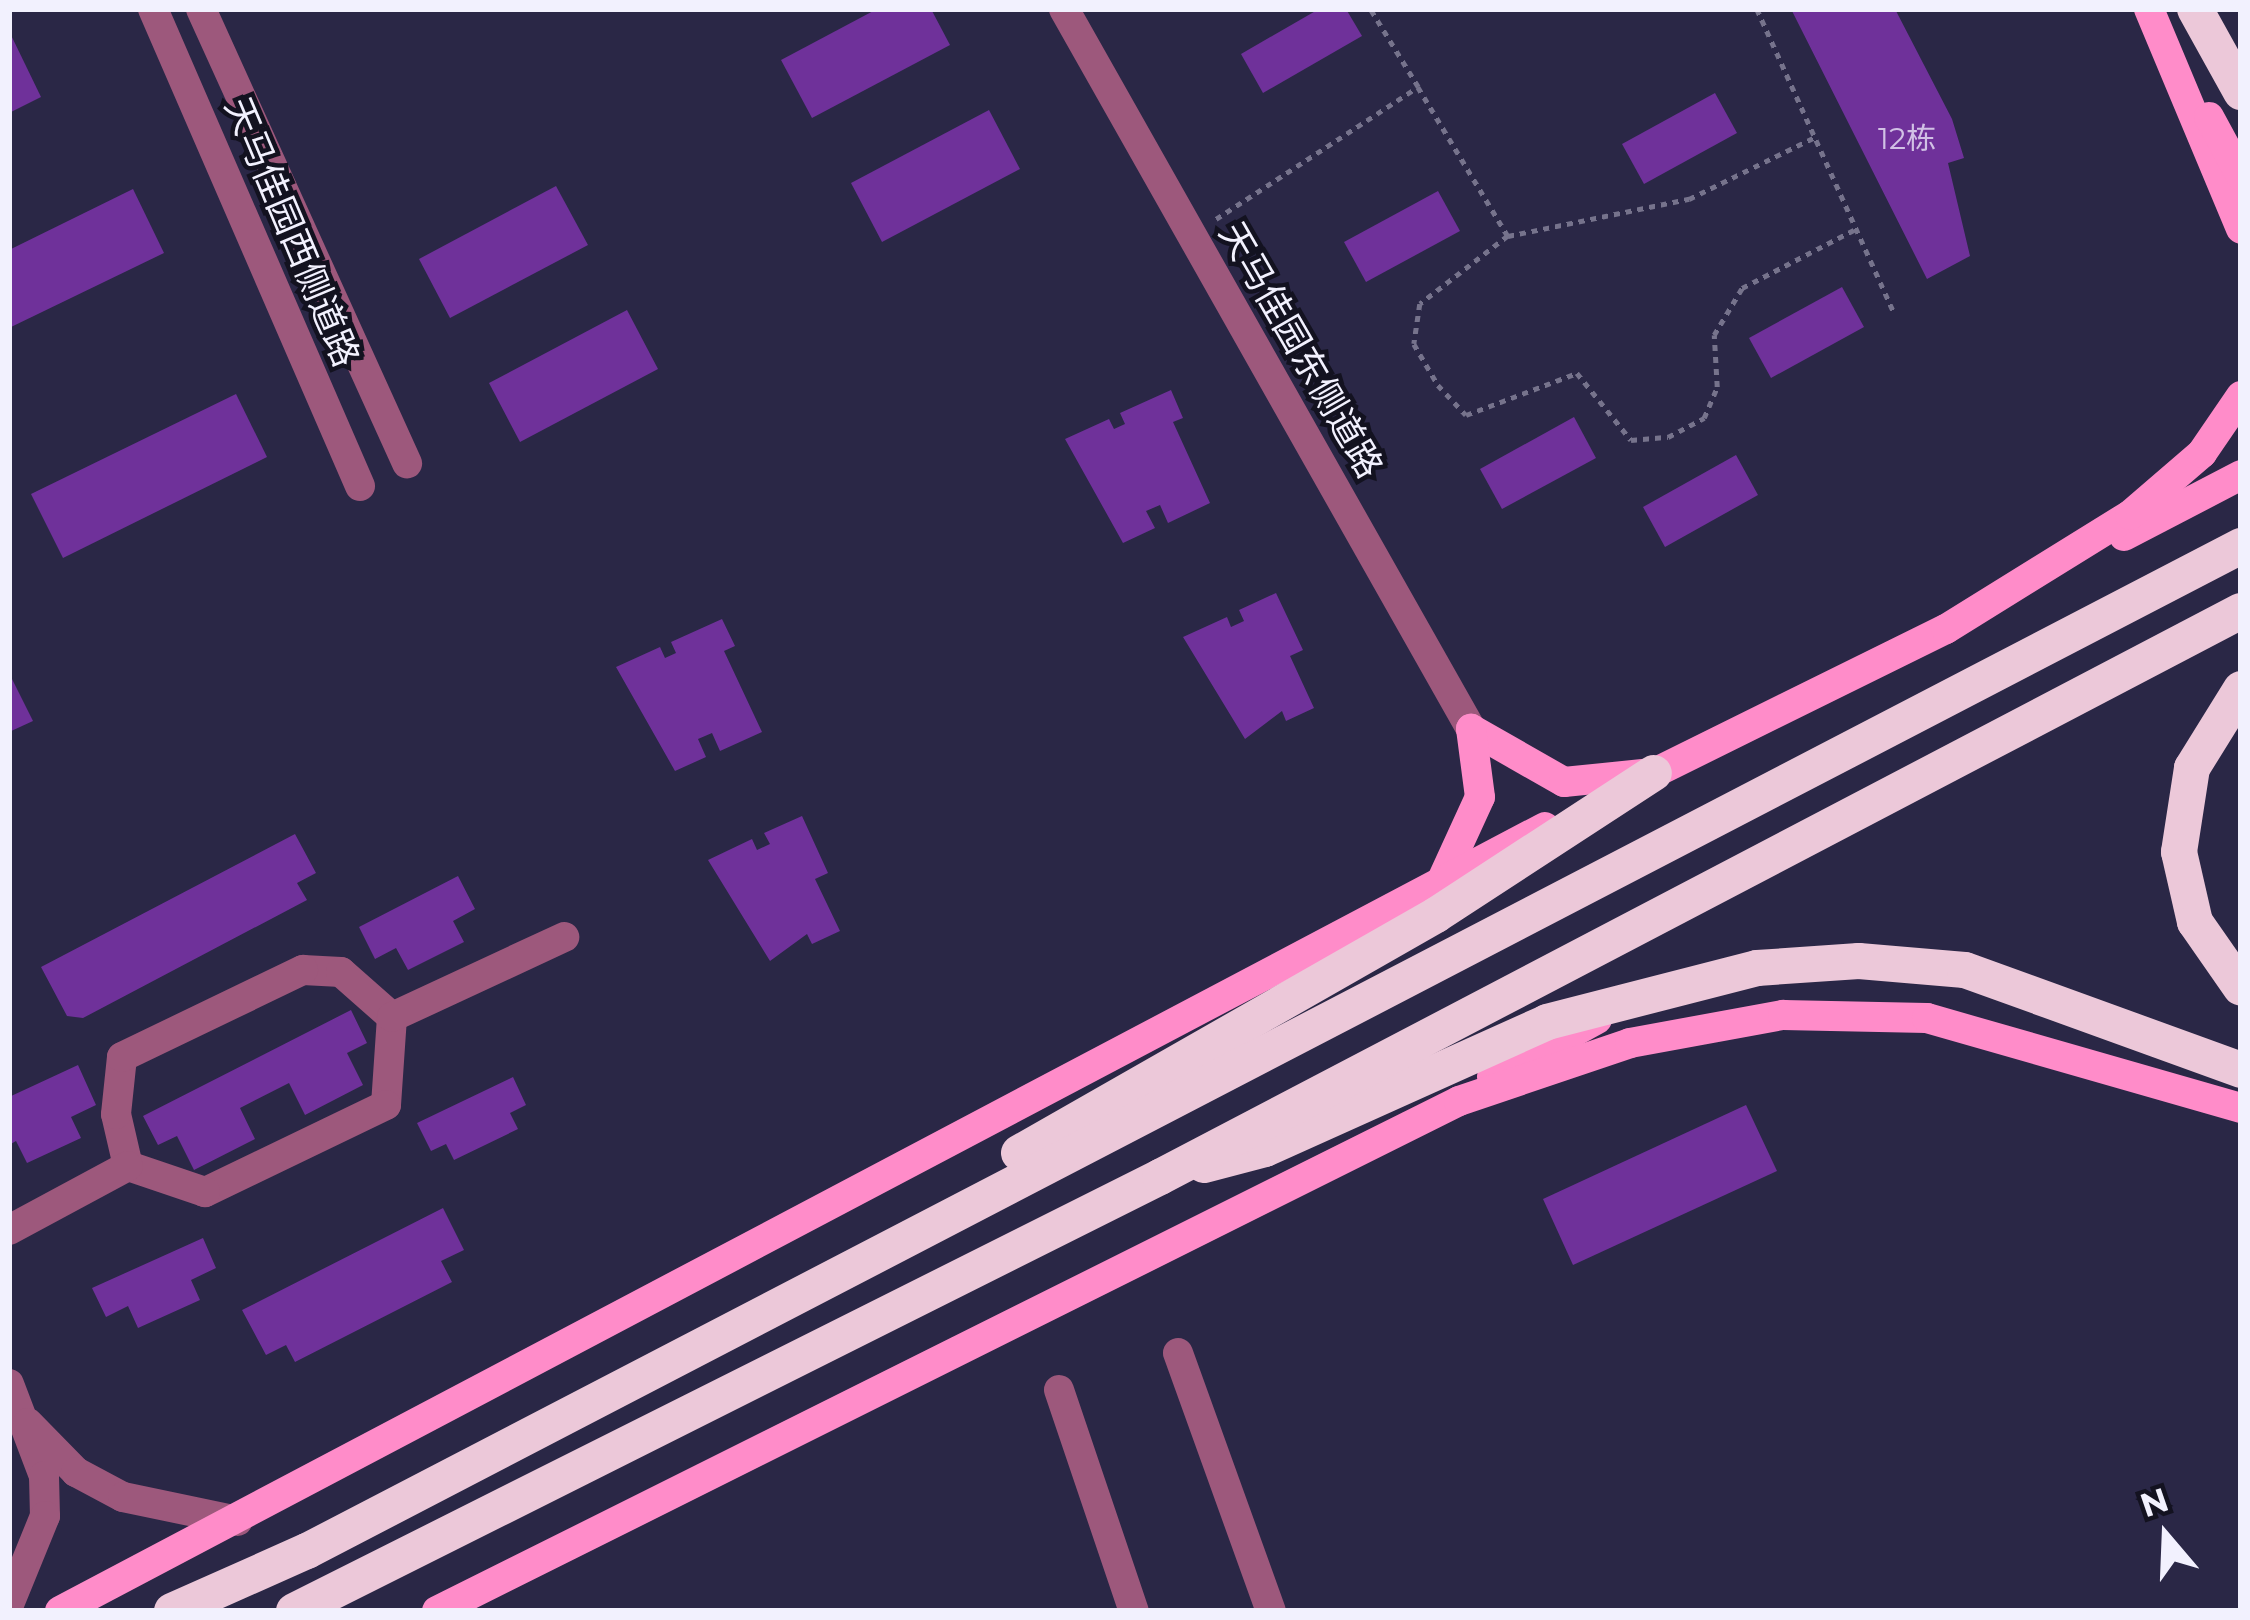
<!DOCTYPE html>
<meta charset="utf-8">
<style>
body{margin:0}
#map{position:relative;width:2250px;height:1620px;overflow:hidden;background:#2a2746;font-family:Montserrat,"Noto Sans SC",sans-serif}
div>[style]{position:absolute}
.building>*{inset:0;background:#6f319a}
.path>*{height:4.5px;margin-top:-2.25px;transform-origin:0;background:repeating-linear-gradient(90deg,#76738c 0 6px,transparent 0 12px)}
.minor>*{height:30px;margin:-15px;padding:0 15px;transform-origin:15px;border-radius:15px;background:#9d587c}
.major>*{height:30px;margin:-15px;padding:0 15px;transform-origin:15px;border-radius:15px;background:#ff8cc9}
.highway>*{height:36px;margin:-18px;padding:0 18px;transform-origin:18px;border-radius:18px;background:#ecc8d9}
span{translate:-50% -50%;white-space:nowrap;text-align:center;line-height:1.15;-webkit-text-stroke:9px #131220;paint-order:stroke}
.number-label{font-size:30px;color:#d1c1e5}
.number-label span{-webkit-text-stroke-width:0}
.street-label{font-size:36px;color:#f2f1fe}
.frame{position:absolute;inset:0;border:12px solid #f2f1fe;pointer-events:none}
.north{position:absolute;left:2106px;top:1476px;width:120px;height:120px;-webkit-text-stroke:9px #131220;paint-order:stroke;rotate:341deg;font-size:33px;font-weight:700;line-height:48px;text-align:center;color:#f2f1fe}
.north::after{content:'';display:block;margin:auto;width:42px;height:54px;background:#f2f1fe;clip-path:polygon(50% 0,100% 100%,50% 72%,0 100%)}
</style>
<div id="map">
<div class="building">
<div style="clip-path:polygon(877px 9px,931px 9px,950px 45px,812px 118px,781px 60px)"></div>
<div style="clip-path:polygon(1319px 9px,1346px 9px,1362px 36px,1263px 93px,1241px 54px)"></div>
<div style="clip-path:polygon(1791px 9px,1895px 9px,1952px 119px,1964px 158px,1948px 163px,1970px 256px,1927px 279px)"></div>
<div style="clip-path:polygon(9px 31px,41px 97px,9px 113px)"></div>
<div style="clip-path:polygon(1715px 93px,1737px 133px,1644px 184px,1622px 144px)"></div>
<div style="clip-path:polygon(989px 110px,1020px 169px,882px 242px,851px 183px)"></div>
<div style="clip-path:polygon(556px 186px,588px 245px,450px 318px,419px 259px)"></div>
<div style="clip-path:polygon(133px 189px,164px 253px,9px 328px,9px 250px)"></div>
<div style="clip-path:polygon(1438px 191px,1460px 231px,1366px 282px,1344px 242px)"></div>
<div style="clip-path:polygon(1842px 287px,1864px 327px,1771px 378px,1749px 338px)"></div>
<div style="clip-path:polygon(627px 310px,658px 369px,520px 442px,489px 383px)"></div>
<div style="clip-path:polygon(1171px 390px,1183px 418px,1173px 422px,1210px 503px,1168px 523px,1160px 505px,1146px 511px,1155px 528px,1123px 543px,1065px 439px,1109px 419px,1114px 429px,1125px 424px,1120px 413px)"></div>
<div style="clip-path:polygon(236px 394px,267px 457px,63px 558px,31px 494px)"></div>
<div style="clip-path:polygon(1574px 417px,1596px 458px,1502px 509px,1480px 469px)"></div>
<div style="clip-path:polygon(1736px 455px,1758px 495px,1665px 547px,1643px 507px)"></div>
<div style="clip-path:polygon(1276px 593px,1303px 650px,1290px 656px,1314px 708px,1286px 721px,1282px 711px,1245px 739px,1183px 637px,1227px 617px,1231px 627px,1244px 621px,1239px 610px)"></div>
<div style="clip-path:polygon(722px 619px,735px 646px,724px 651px,762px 732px,720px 751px,712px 733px,698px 739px,706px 757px,675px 771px,616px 667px,660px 647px,665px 658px,676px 653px,671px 642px)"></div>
<div style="clip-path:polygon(9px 673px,33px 721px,9px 732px)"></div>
<div style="clip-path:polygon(802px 816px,828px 873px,815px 879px,840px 931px,812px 944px,807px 934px,770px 961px,708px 860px,752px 839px,757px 850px,770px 844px,764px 833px)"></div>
<div style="clip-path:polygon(295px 834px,316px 873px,297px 883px,307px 900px,83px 1018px,67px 1016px,41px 967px)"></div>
<div style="clip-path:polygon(458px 876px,475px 909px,453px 921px,464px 942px,408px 970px,396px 948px,375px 959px,359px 927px)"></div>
<div style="clip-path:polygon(351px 1010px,367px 1043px,347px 1053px,363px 1085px,305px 1115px,289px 1083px,240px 1108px,255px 1139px,194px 1170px,177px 1136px,158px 1145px,143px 1116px)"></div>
<div style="clip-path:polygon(78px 1065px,96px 1105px,71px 1117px,81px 1138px,27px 1163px,16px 1141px,9px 1145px,9px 1097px)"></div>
<div style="clip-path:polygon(513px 1077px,526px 1105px,510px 1113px,518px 1129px,454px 1160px,446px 1144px,431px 1151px,417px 1123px)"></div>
<div style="clip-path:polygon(1746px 1105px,1777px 1171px,1573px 1265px,1543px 1199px)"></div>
<div style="clip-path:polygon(443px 1208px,464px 1250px,441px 1261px,452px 1282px,295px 1362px,286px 1345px,266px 1355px,242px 1310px)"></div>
<div style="clip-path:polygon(203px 1238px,216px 1268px,191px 1280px,200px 1300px,138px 1328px,128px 1306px,106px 1317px,92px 1288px)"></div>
</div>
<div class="path">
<div style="left:1221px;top:9px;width:4px"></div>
<div style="left:1757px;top:9px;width:335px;rotate:65.7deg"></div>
<div style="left:1418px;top:87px;width:174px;rotate:58.9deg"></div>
<div style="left:1508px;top:236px;width:185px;rotate:-11.6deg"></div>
<div style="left:1689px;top:199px;width:140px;rotate:-26.2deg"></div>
<div style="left:1216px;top:219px;width:241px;rotate:-33.2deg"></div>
<div style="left:1418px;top:87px;width:92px;rotate:-121.6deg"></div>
<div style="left:1508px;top:236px;width:111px;rotate:142.3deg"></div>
<div style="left:1420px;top:304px;width:40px;rotate:98.5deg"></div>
<div style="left:1414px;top:344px;width:48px;rotate:59.7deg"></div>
<div style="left:1438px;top:385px;width:41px;rotate:47deg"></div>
<div style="left:1466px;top:415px;width:119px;rotate:-20.7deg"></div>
<div style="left:1577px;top:373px;width:86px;rotate:51.1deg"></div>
<div style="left:1631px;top:440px;width:37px;rotate:-5deg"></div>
<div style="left:1668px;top:437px;width:41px;rotate:-27.8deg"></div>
<div style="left:1704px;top:418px;width:34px;rotate:-67deg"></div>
<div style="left:1717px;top:387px;width:52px;rotate:-93.3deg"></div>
<div style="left:1714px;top:335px;width:55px;rotate:-59.2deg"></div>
<div style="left:1742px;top:288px;width:128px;rotate:-27.4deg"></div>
</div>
<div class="minor">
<div style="left:153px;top:9px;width:520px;rotate:66.54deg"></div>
<div style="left:201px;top:9px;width:499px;rotate:65.6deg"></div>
<div style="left:1064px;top:9px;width:827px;rotate:60.52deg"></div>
<div style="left:303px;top:970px;width:38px;rotate:3deg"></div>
<div style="left:341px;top:972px;width:68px;rotate:41.4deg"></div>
<div style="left:392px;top:1017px;width:88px;rotate:93.9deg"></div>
<div style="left:386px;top:1105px;width:201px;rotate:154.3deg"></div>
<div style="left:205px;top:1192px;width:81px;rotate:-161.3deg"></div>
<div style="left:128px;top:1166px;width:53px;rotate:-103deg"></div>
<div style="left:116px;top:1114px;width:57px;rotate:-84deg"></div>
<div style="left:122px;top:1057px;width:201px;rotate:-25.7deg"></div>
<div style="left:392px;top:1017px;width:190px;rotate:-24.9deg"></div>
<div style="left:9px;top:1230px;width:135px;rotate:-28.3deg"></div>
<div style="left:1178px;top:1353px;width:274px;rotate:70.2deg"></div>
<div style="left:9px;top:1384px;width:98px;rotate:69.2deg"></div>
<div style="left:44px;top:1476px;width:40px;rotate:88.6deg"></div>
<div style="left:45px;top:1516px;width:95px;rotate:112.2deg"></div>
<div style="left:1059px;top:1390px;width:233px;rotate:71.3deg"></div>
<div style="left:28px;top:1423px;width:69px;rotate:45.6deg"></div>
<div style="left:76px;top:1472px;width:53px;rotate:28deg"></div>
<div style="left:123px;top:1497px;width:117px;rotate:11.8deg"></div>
</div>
<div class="major">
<div style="left:2149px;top:9px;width:238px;rotate:67.3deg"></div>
<div style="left:2209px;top:117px;width:67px;rotate:61.5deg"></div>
<div style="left:2124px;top:536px;width:132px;rotate:-27.5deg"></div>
<div style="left:1471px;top:729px;width:107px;rotate:29.7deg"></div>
<div style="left:1564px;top:782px;width:89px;rotate:-5.8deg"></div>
<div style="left:1636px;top:782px;width:346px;rotate:-26.3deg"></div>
<div style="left:1946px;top:629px;width:216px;rotate:-31.8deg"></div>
<div style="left:2130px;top:515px;width:95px;rotate:-40.7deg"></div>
<div style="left:2202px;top:453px;width:69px;rotate:-55.6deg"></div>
<div style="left:1442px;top:880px;width:91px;rotate:-65.4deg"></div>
<div style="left:1480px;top:797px;width:69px;rotate:-97.5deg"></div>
<div style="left:1492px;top:1077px;width:120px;rotate:-28.9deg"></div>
<div style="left:60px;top:1611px;width:1679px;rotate:-27.83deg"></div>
<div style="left:437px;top:1611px;width:1142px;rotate:-26.52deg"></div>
<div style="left:1459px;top:1101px;width:181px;rotate:-18.7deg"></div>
<div style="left:1630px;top:1043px;width:156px;rotate:-10.4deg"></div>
<div style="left:1783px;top:1015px;width:144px;rotate:1.2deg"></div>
<div style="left:1927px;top:1018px;width:327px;rotate:16deg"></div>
</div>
<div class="highway">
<div style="left:2195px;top:9px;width:95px;rotate:61deg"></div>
<div style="left:2241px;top:689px;width:93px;rotate:121.8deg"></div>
<div style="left:2192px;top:768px;width:85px;rotate:98.8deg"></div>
<div style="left:2179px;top:852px;width:72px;rotate:77.1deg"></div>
<div style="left:2195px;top:922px;width:80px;rotate:55.1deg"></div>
<div style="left:1019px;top:1153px;width:480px;rotate:-29.7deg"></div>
<div style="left:1436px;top:915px;width:260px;rotate:-33.1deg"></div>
<div style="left:1204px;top:1165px;width:63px;rotate:-14.7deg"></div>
<div style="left:1265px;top:1149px;width:309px;rotate:-24.2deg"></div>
<div style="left:1547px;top:1022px;width:217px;rotate:-14.4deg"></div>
<div style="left:1757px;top:968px;width:102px;rotate:-3.9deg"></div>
<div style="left:1859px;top:961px;width:106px;rotate:4.9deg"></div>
<div style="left:1965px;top:970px;width:294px;rotate:19.9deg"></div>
<div style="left:172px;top:1611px;width:148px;rotate:-24deg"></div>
<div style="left:307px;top:1551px;width:2180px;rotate:-27.46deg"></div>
<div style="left:294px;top:1611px;width:969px;rotate:-26.62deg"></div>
<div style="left:1160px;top:1177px;width:1220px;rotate:-27.64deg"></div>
</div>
<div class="number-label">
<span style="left:1907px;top:139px">12栋</span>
</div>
<div class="street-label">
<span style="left:292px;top:232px;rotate:67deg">天马佳园西侧道路</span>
<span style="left:1301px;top:350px;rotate:60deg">天马佳园东侧道路</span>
</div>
<div class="frame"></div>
<div class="north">N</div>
</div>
